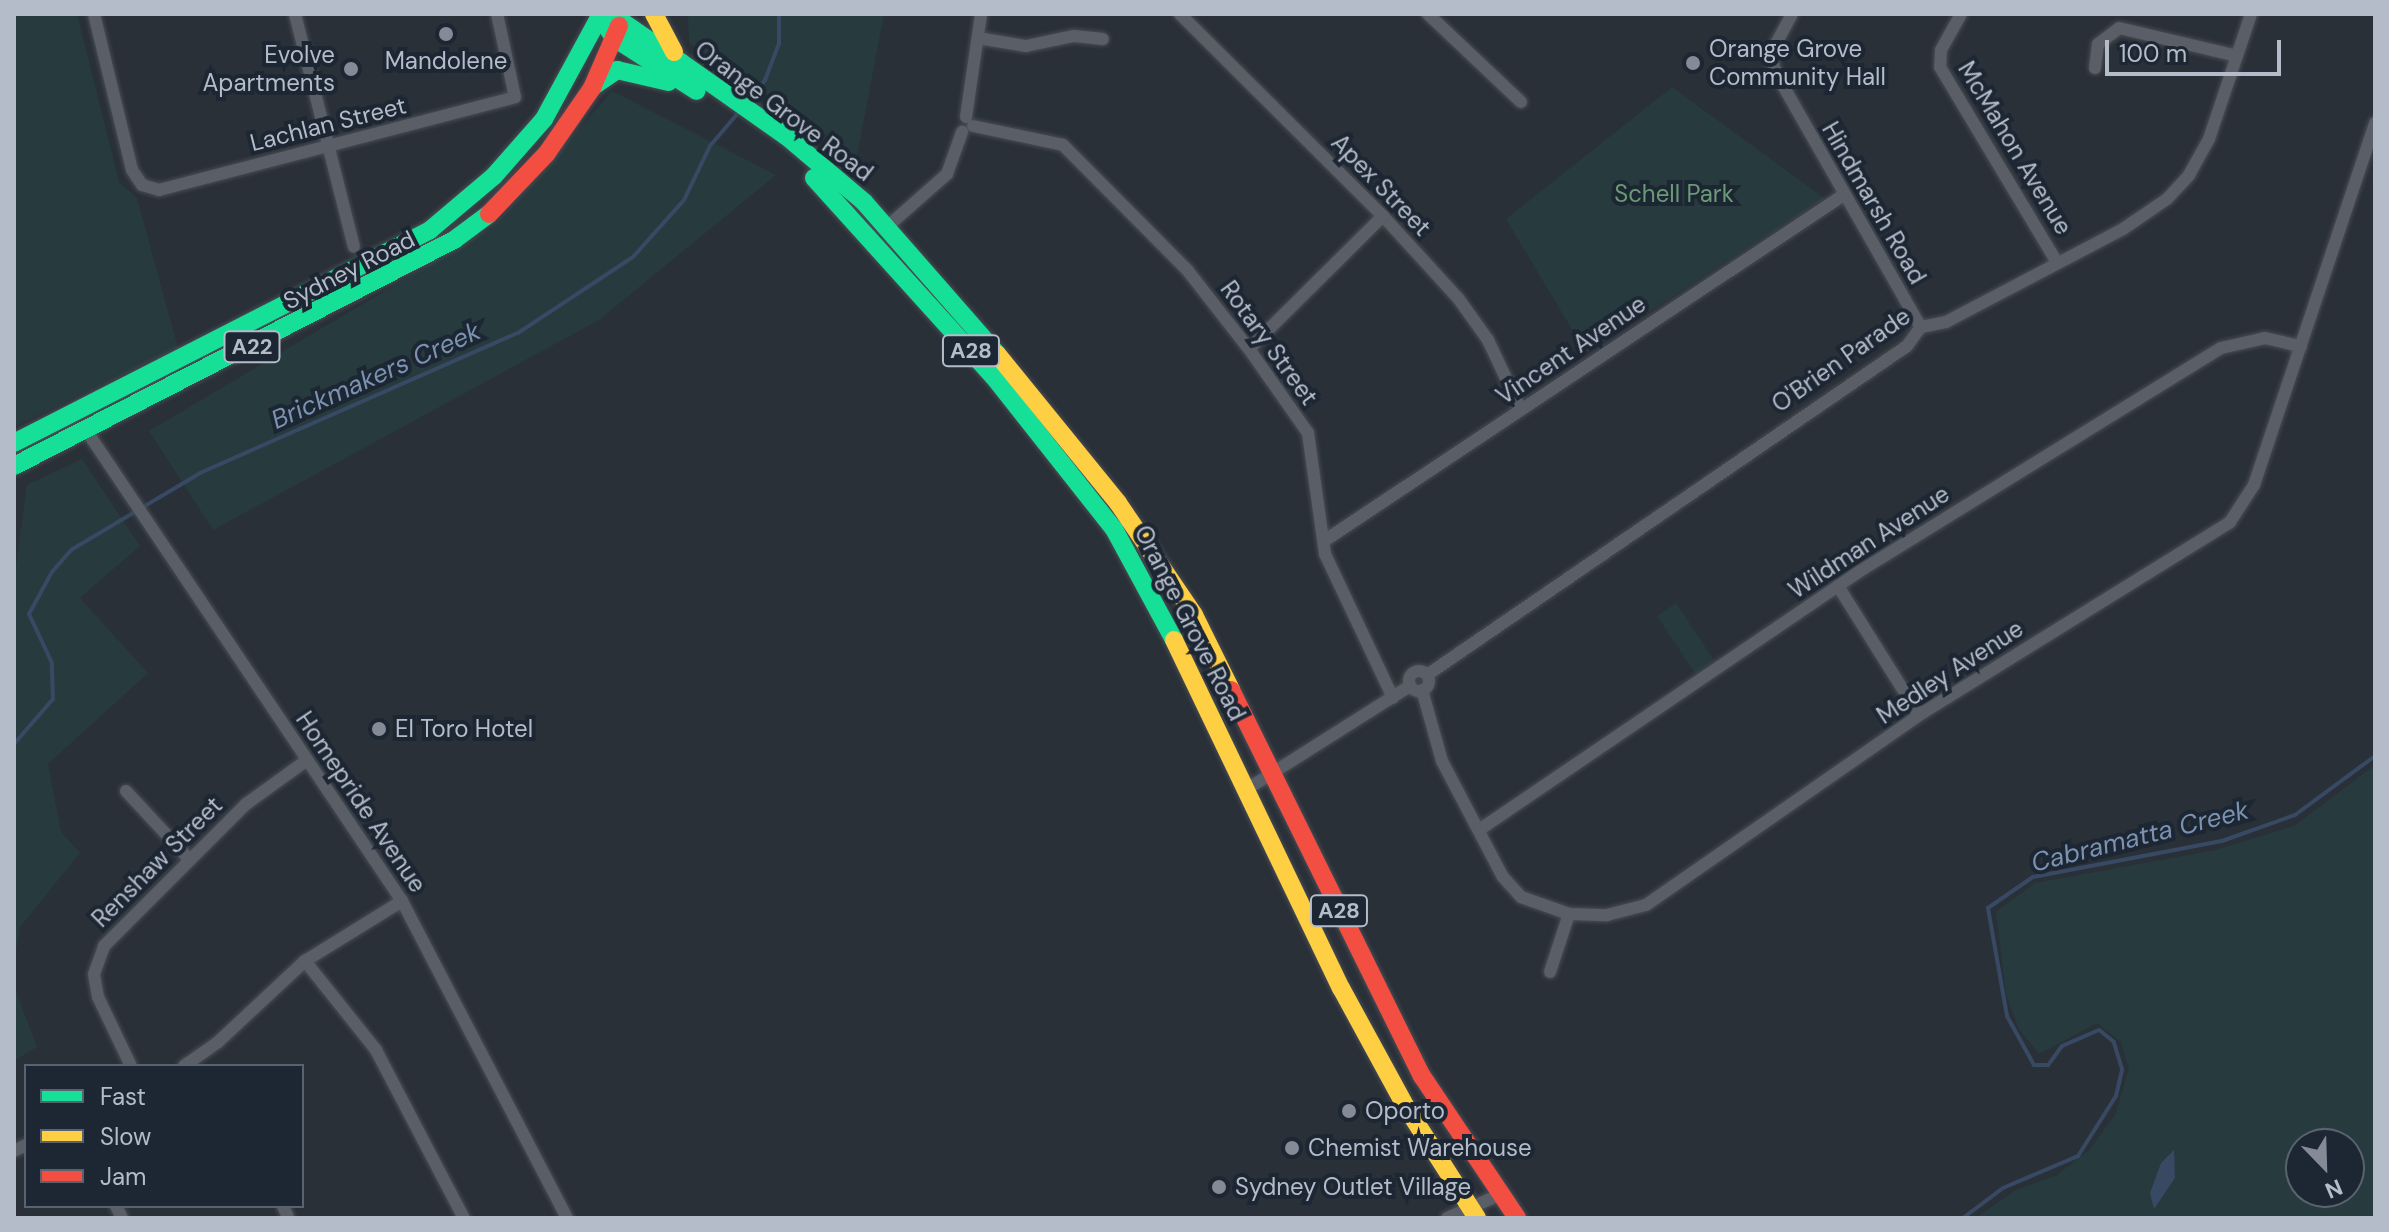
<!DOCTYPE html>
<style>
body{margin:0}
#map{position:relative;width:2389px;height:1232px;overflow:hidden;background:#2a3038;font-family:"DM Sans",sans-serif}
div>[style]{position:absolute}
.green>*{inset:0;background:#273a3e}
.water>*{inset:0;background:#384963}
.stream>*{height:4px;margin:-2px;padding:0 2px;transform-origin:2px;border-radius:2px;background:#384963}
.roads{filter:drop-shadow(0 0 2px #484c53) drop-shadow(0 0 2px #484c53)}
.street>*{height:12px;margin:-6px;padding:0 6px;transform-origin:6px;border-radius:6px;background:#5a5e66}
.street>.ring{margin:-6px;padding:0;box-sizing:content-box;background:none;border:12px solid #5a5e66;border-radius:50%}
.fast>*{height:18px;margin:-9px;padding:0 9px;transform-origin:9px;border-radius:9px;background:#16e098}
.slow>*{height:18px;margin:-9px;padding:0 9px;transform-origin:9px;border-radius:9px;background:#ffcf43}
.jam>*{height:18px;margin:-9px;padding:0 9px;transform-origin:9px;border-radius:9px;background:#f24e42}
.dots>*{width:22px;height:22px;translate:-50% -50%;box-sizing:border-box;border:4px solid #1d2633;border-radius:50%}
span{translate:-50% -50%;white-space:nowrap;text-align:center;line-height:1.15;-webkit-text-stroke:8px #1d2633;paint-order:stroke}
.shield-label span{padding:2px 6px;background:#1d2633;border:2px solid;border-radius:6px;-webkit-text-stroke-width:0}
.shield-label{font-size:22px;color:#b4bcc9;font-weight:700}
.poi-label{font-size:24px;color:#b4bcc9}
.left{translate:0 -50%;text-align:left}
.right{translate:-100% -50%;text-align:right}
.street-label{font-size:24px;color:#b4bcc9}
.park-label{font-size:24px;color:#6b9a76}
.water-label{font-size:26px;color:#7c92b1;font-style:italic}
.frame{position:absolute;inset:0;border:16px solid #b4bcc9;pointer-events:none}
.legend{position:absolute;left:24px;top:1064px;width:280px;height:144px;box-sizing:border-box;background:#1d2633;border:2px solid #59626f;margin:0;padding:10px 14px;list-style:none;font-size:24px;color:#b4bcc9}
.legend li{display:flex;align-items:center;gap:16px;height:40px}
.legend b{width:40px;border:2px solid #59626f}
.north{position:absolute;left:2285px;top:1128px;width:80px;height:80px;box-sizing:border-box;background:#1d2633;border:2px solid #59626f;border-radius:50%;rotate:157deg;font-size:22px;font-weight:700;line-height:32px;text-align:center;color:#b4bcc9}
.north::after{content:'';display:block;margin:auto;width:28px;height:36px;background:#848b96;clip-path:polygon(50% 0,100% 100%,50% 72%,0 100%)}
.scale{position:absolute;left:2105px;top:40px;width:176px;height:36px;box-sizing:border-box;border:4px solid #b4bcc9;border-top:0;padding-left:10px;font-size:24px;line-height:28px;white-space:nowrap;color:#b4bcc9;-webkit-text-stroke:6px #1d2633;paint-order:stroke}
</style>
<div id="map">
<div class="green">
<div style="clip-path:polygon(14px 14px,77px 14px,119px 182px,137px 198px,178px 348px,14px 427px)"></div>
<div style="clip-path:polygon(688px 14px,884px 14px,857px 156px,689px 43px)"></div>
<div style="clip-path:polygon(1672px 87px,1824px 198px,1586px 353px,1506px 219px)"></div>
<div style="clip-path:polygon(612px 91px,776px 175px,599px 320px,213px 530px,149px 431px,494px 226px)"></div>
<div style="clip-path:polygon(82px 459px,140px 546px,80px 598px,148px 673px,48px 764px,61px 832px,80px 853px,20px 927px,14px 964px,14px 581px,27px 485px)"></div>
<div style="clip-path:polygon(1676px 603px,1714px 660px,1695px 673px,1657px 616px)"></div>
<div style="clip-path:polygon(evenodd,2375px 765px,2375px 1218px,1976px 1218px,2014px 1191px,2057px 1175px,2089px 1150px,2115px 1115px,2129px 1069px,2121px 1042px,2097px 1023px,2039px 1054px,2019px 1029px,2006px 995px,1996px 912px,2035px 883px,2216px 850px,2294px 826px,2375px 765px,2301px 1144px,2349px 1144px,2349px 1192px,2301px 1192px,2301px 1144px)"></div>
<div style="clip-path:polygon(14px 986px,37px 1047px,14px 1061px)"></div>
</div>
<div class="water">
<div style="clip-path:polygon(2174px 1150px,2175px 1178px,2154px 1209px,2150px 1193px,2161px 1163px)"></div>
</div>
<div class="stream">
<div style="left:749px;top:100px;width:26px;rotate:-51deg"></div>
<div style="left:765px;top:80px;width:39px;rotate:-69deg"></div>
<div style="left:779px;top:44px;width:30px;rotate:-90deg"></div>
<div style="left:14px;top:744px;width:60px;rotate:-49.1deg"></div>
<div style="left:53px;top:699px;width:36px;rotate:-92deg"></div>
<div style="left:52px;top:663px;width:54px;rotate:-115.1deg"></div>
<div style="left:29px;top:614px;width:48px;rotate:-61.3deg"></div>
<div style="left:52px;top:572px;width:29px;rotate:-49deg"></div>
<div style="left:71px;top:550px;width:150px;rotate:-30.8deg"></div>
<div style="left:200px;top:473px;width:347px;rotate:-23.8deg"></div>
<div style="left:518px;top:333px;width:71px;rotate:-33.5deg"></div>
<div style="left:577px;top:294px;width:67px;rotate:-33.5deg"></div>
<div style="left:633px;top:257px;width:76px;rotate:-48.2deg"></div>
<div style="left:684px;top:200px;width:60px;rotate:-64.3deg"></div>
<div style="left:710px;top:146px;width:43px;rotate:-49.7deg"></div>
<div style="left:1963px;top:1218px;width:50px;rotate:-36.9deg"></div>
<div style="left:2003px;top:1188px;width:82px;rotate:-23.1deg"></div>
<div style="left:2078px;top:1156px;width:71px;rotate:-57.7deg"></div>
<div style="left:2116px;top:1096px;width:28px;rotate:-77deg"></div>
<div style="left:2122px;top:1069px;width:28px;rotate:-107deg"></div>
<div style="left:2114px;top:1042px;width:19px;rotate:-141deg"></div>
<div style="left:2099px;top:1030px;width:40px;rotate:156.6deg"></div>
<div style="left:2062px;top:1046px;width:24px;rotate:126deg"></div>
<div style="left:2048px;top:1065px;width:14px;rotate:180deg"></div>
<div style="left:2034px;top:1065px;width:56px;rotate:-118.9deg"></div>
<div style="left:2007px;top:1016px;width:110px;rotate:-100deg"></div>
<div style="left:1988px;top:908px;width:55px;rotate:-34.6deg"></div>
<div style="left:2033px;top:877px;width:192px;rotate:-10.8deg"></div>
<div style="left:2222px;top:841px;width:77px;rotate:-19.6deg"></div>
<div style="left:2295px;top:815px;width:99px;rotate:-36.4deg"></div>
</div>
<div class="roads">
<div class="street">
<div style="left:94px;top:14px;width:161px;rotate:76.3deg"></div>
<div style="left:132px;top:170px;width:18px;rotate:56deg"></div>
<div style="left:142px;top:185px;width:18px;rotate:16deg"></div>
<div style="left:159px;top:190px;width:368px;rotate:-14.6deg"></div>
<div style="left:515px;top:97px;width:85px;rotate:-102.2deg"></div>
<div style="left:295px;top:14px;width:240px;rotate:75.8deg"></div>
<div style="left:1180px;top:14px;width:286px;rotate:44.9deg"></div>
<div style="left:1383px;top:216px;width:111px;rotate:47.6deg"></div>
<div style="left:1458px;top:298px;width:52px;rotate:54.5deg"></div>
<div style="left:1488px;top:340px;width:77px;rotate:64.8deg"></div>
<div style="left:1428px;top:14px;width:128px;rotate:43.4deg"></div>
<div style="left:1792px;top:14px;width:47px;rotate:118.2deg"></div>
<div style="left:1770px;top:55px;width:21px;rotate:71deg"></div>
<div style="left:1777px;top:75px;width:290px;rotate:60.3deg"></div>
<div style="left:1961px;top:14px;width:41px;rotate:119.1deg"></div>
<div style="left:1941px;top:50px;width:17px;rotate:93deg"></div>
<div style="left:1940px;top:67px;width:226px;rotate:59.1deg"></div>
<div style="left:978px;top:38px;width:49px;rotate:9.5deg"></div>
<div style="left:1026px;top:46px;width:49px;rotate:-11.8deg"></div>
<div style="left:1074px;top:36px;width:29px;rotate:6deg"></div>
<div style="left:2095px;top:68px;width:24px;rotate:-83deg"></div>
<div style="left:2098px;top:44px;width:26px;rotate:-37deg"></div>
<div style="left:2119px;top:28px;width:121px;rotate:13.3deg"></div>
<div style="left:966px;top:117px;width:104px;rotate:-81.7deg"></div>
<div style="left:973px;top:126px;width:92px;rotate:11.9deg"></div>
<div style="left:1063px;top:145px;width:177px;rotate:45.2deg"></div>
<div style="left:1188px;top:271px;width:99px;rotate:52deg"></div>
<div style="left:1249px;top:349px;width:103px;rotate:54.9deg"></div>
<div style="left:1308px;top:433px;width:122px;rotate:82deg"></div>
<div style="left:1325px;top:554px;width:159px;rotate:64.7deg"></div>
<div style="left:888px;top:226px;width:79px;rotate:-41.4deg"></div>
<div style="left:947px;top:174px;width:45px;rotate:-70.3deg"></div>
<div style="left:1249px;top:349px;width:189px;rotate:-44.8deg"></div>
<div style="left:86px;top:430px;width:567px;rotate:56.14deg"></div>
<div style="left:402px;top:901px;width:357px;rotate:62.5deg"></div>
<div style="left:1324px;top:541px;width:622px;rotate:-33.66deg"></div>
<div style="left:1838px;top:586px;width:152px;rotate:57.9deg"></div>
<div class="ring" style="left:1409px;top:671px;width:8px;height:8px"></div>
<div style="left:1427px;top:675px;width:582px;rotate:-34.43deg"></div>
<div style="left:1907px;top:346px;width:24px;rotate:-54deg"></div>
<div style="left:1921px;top:327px;width:25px;rotate:-11deg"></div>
<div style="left:1946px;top:322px;width:200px;rotate:-27.7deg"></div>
<div style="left:2123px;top:229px;width:53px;rotate:-34.3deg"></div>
<div style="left:2167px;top:199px;width:33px;rotate:-47deg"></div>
<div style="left:2189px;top:175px;width:41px;rotate:-60.9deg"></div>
<div style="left:2209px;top:139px;width:132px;rotate:-71.4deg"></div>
<div style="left:1422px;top:690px;width:74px;rotate:74.3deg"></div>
<div style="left:1442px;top:761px;width:131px;rotate:62.3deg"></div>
<div style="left:1503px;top:877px;width:27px;rotate:48deg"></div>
<div style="left:1521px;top:897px;width:51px;rotate:19.5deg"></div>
<div style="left:1569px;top:914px;width:38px;rotate:2deg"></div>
<div style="left:1607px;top:915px;width:40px;rotate:-14.4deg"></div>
<div style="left:1646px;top:905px;width:338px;rotate:-34.8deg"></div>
<div style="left:1924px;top:712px;width:360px;rotate:-31.8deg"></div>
<div style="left:2230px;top:522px;width:44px;rotate:-57deg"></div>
<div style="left:2254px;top:485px;width:382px;rotate:-71.5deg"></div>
<div style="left:1247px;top:789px;width:193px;rotate:-32.3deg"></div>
<div style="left:126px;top:791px;width:91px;rotate:47.2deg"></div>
<div style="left:1479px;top:830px;width:461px;rotate:-34.2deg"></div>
<div style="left:1860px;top:571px;width:424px;rotate:-31.7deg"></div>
<div style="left:2221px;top:348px;width:45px;rotate:-12.8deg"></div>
<div style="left:2265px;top:338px;width:37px;rotate:13deg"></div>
<div style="left:305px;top:961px;width:114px;rotate:51.4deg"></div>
<div style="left:376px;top:1050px;width:190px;rotate:62.4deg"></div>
<div style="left:1550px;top:972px;width:61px;rotate:-71.9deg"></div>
<div style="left:131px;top:1066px;width:76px;rotate:-115.6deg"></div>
<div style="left:98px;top:997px;width:23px;rotate:-100deg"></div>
<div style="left:94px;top:974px;width:30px;rotate:-70deg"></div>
<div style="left:104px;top:946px;width:201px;rotate:-45deg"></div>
<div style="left:246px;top:804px;width:75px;rotate:-35.8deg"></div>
<div style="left:184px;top:1066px;width:42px;rotate:-35.2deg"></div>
<div style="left:218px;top:1042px;width:119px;rotate:-43deg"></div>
<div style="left:305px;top:961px;width:114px;rotate:-31.7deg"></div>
<div style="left:14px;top:1151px;width:13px;rotate:-27deg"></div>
<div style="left:116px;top:1206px;width:13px;rotate:63deg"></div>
<div style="left:283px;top:1206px;width:12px;rotate:66deg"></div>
<div style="left:1447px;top:1218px;width:57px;rotate:-23.9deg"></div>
</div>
<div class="fast">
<div style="left:600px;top:17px;width:21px;rotate:11deg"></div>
<div style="left:621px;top:21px;width:74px;rotate:34.5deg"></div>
<div style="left:682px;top:63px;width:127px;rotate:35.1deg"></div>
<div style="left:786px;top:136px;width:102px;rotate:40.2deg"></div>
<div style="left:864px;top:202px;width:202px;rotate:48.8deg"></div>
<div style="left:600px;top:17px;width:25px;rotate:56deg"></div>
<div style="left:614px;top:38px;width:98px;rotate:32.6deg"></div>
<div style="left:595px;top:85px;width:27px;rotate:-34deg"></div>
<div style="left:617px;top:70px;width:53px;rotate:13deg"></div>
<div style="left:814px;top:178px;width:267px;rotate:47.9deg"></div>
<div style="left:993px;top:376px;width:195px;rotate:51.7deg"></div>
<div style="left:1114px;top:529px;width:126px;rotate:61.6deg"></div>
<div style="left:14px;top:443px;width:467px;rotate:-27.1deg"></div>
<div style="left:430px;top:230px;width:84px;rotate:-40.2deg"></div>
<div style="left:494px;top:176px;width:76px;rotate:-48.7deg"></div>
<div style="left:544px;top:119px;width:119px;rotate:-61.5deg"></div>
<div style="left:14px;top:466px;width:495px;rotate:-27.2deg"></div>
<div style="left:454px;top:240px;width:44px;rotate:-36.6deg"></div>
</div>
<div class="slow">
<div style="left:654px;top:14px;width:43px;rotate:62.2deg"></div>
<div style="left:997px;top:354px;width:192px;rotate:50.9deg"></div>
<div style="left:1118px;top:503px;width:135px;rotate:55.8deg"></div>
<div style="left:1194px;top:615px;width:84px;rotate:63.7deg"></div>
<div style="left:1174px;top:640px;width:386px;rotate:64.4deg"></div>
<div style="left:1341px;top:988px;width:136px;rotate:61.4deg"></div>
<div style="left:1406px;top:1107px;width:132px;rotate:57.4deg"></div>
</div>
<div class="jam">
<div style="left:489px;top:214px;width:84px;rotate:-46.4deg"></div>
<div style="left:547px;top:153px;width:79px;rotate:-55.3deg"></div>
<div style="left:592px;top:88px;width:68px;rotate:-66.5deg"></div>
<div style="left:1231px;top:690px;width:431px;rotate:63.7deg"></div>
<div style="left:1422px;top:1076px;width:171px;rotate:56.2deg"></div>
</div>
</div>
<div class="dots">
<div style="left:446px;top:34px;background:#848b96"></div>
<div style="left:1693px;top:63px;background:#848b96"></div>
<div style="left:351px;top:69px;background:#848b96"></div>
<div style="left:379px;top:729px;background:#848b96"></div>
<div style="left:1349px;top:1111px;background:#848b96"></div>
<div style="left:1292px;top:1148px;background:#848b96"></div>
<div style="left:1219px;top:1187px;background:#848b96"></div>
</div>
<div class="shield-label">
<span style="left:252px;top:347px">A22</span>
<span style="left:971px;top:351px">A28</span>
<span style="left:1339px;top:911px">A28</span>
</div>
<div class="poi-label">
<span class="left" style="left:1709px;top:63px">Orange Grove<br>Community Hall</span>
<span class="right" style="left:335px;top:69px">Evolve<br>Apartments</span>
<span style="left:446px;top:61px">Mandolene</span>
<span class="left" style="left:395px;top:729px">El Toro Hotel</span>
<span class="left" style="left:1365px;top:1111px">Oporto</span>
<span class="left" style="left:1308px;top:1148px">Chemist Warehouse</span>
<span class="left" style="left:1235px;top:1187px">Sydney Outlet Village</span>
</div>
<div class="street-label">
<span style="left:784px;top:111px;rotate:37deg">Orange Grove Road</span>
<span style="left:328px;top:124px;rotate:-14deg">Lachlan Street</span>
<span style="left:2015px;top:148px;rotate:59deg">McMahon Avenue</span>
<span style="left:1381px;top:185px;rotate:46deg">Apex Street</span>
<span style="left:1874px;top:203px;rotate:60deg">Hindmarsh Road</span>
<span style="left:349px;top:270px;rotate:-27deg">Sydney Road</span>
<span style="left:1269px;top:343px;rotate:54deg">Rotary Street</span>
<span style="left:1571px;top:350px;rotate:-34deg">Vincent Avenue</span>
<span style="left:1841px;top:360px;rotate:-35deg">O'Brien Parade</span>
<span style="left:1869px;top:542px;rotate:-33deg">Wildman Avenue</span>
<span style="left:1190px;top:623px;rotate:63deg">Orange Grove Road</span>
<span style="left:1950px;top:672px;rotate:-33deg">Medley Avenue</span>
<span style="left:361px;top:802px;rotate:56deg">Homepride Avenue</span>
<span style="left:157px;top:862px;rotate:-45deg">Renshaw Street</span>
</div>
<div class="park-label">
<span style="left:1674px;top:194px">Schell Park</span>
</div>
<div class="water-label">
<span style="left:376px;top:376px;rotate:-24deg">Brickmakers Creek</span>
<span style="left:2140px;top:837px;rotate:-14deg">Cabramatta Creek</span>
</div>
<div class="frame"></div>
<ul class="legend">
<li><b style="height:10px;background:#16e098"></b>Fast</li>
<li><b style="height:10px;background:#ffcf43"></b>Slow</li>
<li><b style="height:10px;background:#f24e42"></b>Jam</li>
</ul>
<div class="north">N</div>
<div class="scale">100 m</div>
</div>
